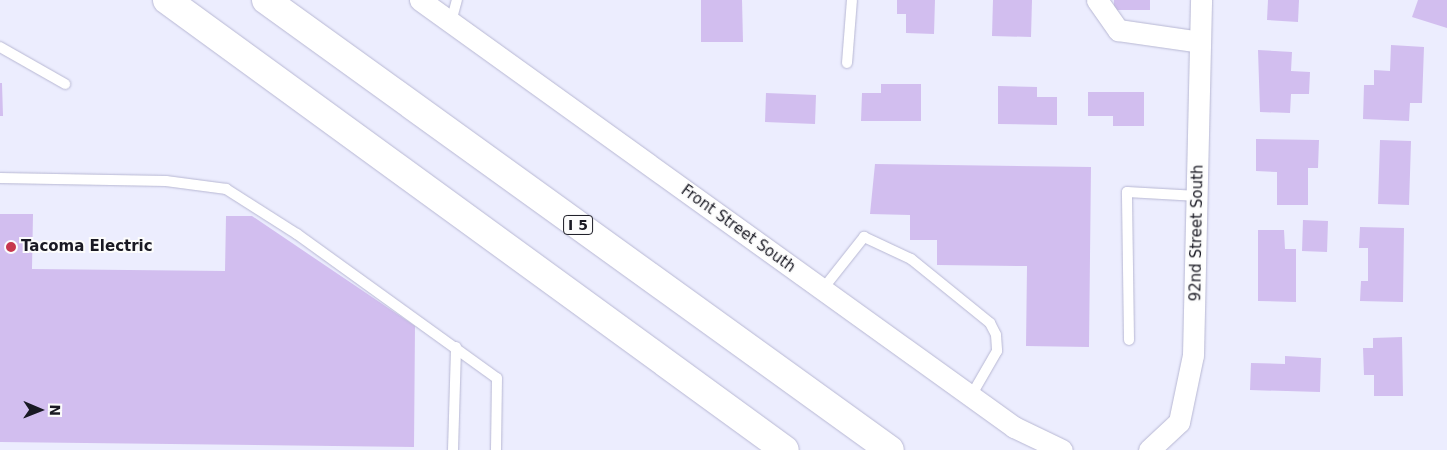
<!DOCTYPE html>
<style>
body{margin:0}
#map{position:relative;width:1447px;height:450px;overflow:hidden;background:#ecedfe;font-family:"DejaVu Sans",sans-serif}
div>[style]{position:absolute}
.building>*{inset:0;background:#d2beef}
.roads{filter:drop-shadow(0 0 1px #b7b7d3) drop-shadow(0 0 1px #b7b7d3)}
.lane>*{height:10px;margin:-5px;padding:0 5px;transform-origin:5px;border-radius:5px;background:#fff}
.street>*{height:21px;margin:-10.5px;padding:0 10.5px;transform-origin:10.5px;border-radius:10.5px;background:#fff}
.highway>*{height:28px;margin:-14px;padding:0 14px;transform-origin:14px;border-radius:14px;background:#fff}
.dots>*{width:14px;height:14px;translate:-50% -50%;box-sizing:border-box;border:2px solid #fcfcfc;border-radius:50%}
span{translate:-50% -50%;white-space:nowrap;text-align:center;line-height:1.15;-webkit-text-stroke:4px #fcfcfc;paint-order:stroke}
.shield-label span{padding:1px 4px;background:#fcfcfc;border:1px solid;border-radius:4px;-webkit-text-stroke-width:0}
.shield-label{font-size:14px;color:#191923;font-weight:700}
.street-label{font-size:15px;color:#191923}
.poi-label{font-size:15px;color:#191923;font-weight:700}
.left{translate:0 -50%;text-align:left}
.north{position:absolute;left:15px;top:385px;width:50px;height:50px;-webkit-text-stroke:4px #fcfcfc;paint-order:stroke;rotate:91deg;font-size:14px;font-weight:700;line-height:20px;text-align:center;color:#191923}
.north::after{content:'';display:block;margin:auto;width:18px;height:22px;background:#191923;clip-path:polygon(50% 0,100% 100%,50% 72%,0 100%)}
</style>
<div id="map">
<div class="building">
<div style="clip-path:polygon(701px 0,742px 0,743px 42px,701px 42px)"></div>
<div style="clip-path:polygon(897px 0,935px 0,934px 34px,906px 33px,906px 14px,897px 14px)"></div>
<div style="clip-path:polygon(993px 0,1032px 0,1031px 37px,992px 36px)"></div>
<div style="clip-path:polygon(1114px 0,1150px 0,1150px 10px,1114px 10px)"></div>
<div style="clip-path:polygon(1268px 0,1299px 0,1298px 22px,1267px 20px)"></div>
<div style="clip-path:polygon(1418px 0,1447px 0,1447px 28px,1412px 17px)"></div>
<div style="clip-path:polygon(1391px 45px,1424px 47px,1422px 103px,1410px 103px,1409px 121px,1363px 119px,1364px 85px,1374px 85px,1374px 70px,1390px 71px)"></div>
<div style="clip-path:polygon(1258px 50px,1292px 52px,1291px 71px,1310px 72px,1309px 94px,1291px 94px,1290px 113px,1260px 112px)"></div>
<div style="clip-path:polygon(0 83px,2px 83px,3px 116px,0 116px)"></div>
<div style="clip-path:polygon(881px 84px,921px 84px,921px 121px,861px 121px,862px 93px,881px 93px)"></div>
<div style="clip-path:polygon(998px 86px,1037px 87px,1037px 97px,1057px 97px,1057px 125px,998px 124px)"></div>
<div style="clip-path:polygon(1088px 92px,1144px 92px,1144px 126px,1113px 126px,1113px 116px,1088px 116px)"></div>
<div style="clip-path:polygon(766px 93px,816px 95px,815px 124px,765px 122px)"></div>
<div style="clip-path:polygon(1256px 139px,1319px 140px,1318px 168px,1308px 168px,1308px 205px,1277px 205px,1277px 172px,1256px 171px)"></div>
<div style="clip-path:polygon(1380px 140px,1411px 141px,1409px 205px,1378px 204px)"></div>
<div style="clip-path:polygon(875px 164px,1091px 167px,1089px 347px,1026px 346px,1027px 266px,937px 265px,937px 240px,910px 240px,910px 215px,870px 214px)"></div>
<div style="clip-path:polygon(0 214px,33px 214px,32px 269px,225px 271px,226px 216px,252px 216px,415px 326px,414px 447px,0 442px)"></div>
<div style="clip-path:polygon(1303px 220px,1328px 221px,1327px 252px,1302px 251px)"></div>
<div style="clip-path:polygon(1360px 227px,1404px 228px,1403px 302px,1360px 301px,1361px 281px,1368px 281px,1368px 248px,1359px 248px)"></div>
<div style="clip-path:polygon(1258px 230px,1284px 230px,1285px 249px,1296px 249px,1296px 302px,1258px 301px)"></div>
<div style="clip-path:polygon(1402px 337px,1403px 396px,1374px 396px,1374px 375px,1364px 375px,1363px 348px,1373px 348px,1373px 338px)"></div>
<div style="clip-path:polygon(1285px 356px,1321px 358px,1320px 392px,1250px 390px,1251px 363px,1285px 364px)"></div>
</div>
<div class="roads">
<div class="lane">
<div style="left:451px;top:22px;width:23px;rotate:-75deg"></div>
<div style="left:0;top:47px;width:75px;rotate:29.6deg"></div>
<div style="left:847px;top:63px;width:63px;rotate:-85.5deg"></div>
<div style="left:0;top:178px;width:166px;rotate:1deg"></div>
<div style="left:166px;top:181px;width:61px;rotate:7.6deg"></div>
<div style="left:226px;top:189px;width:84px;rotate:32.4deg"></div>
<div style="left:297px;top:234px;width:246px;rotate:35.8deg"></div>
<div style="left:497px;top:378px;width:72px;rotate:90.8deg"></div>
<div style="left:822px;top:290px;width:68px;rotate:-51.6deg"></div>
<div style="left:864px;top:237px;width:52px;rotate:25.1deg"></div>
<div style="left:911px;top:259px;width:102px;rotate:39deg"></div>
<div style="left:990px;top:323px;width:13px;rotate:63deg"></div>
<div style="left:996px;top:335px;width:16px;rotate:86deg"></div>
<div style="left:997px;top:351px;width:52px;rotate:120deg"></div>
<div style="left:1129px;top:340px;width:148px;rotate:-90.8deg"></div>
<div style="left:1127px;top:192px;width:71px;rotate:3.2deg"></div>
<div style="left:453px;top:450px;width:103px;rotate:-88.3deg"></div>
</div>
<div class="street">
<div style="left:420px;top:0;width:732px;rotate:35.71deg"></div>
<div style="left:1014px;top:427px;width:53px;rotate:25.6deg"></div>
<div style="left:1097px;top:0;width:37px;rotate:55deg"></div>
<div style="left:1118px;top:30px;width:83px;rotate:8.3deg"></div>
<div style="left:1149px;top:450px;width:41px;rotate:-43deg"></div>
<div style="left:1179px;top:422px;width:68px;rotate:-78.2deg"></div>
<div style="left:1193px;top:355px;width:355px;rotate:-88.7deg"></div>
</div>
<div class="highway">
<div style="left:167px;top:0;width:764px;rotate:36.06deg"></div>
<div style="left:266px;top:0;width:769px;rotate:35.8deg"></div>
</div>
</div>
<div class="dots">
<div style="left:11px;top:247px;background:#c7374e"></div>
</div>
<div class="shield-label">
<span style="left:578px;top:225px">I 5</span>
</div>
<div class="street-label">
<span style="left:738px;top:229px;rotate:36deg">Front Street South</span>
<span style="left:1197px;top:233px;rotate:-89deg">92nd Street South</span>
</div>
<div class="poi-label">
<span class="left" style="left:21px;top:247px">Tacoma Electric</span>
</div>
<div class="north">N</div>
</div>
